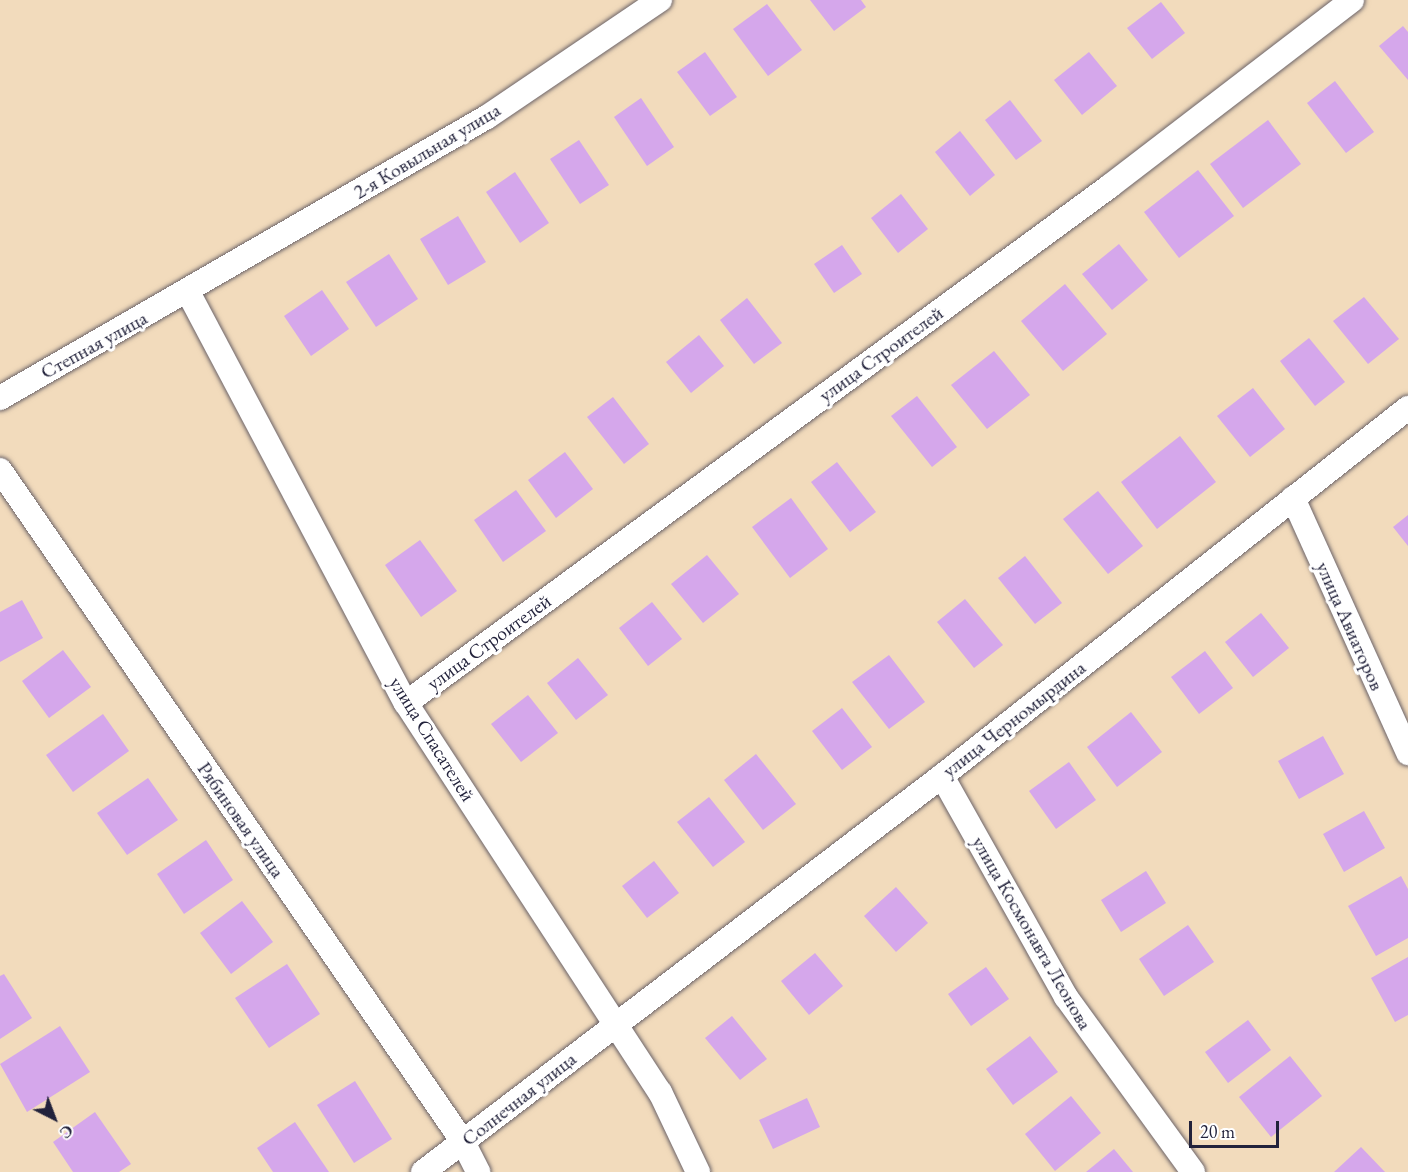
<!DOCTYPE html>
<meta charset="utf-8">
<style>
body{margin:0}
#map{position:relative;width:1408px;height:1172px;overflow:hidden;background:#f2dbbc;font-family:"EB Garamond",serif}
div>[style]{position:absolute}
.building>*{inset:0;background:#d5a7eb}
.roads{filter:drop-shadow(0 0 2px #6b6368) drop-shadow(0 0 2px #6b6368)}
.street>*{height:24px;margin:-12px;padding:0 12px;transform-origin:12px;border-radius:12px;background:#fff}
span{translate:-50% -50%;white-space:nowrap;text-align:center;line-height:1.15;-webkit-text-stroke:6px #fff;paint-order:stroke}
.street-label{font-size:20px;color:#22223b}
.north{position:absolute;left:24px;top:1088px;width:60px;height:60px;-webkit-text-stroke:4px #fff;paint-order:stroke;rotate:138deg;font-size:16px;font-weight:700;line-height:24px;text-align:center;color:#22223b}
.north::after{content:'';display:block;margin:auto;width:21px;height:27px;background:#22223b;clip-path:polygon(50% 0,100% 100%,50% 72%,0 100%)}
.scale{position:absolute;left:1189px;top:1121px;width:90px;height:27px;box-sizing:border-box;border:3px solid #22223b;border-top:0;padding-left:8px;font-size:18px;line-height:21px;white-space:nowrap;color:#22223b;-webkit-text-stroke:4px #fff;paint-order:stroke}
</style>
<div id="map">
<div class="building">
<div style="clip-path:polygon(810px 0,861px 0,866px 7px,834px 31px)"></div>
<div style="clip-path:polygon(1161px 2px,1185px 33px,1152px 59px,1127px 28px)"></div>
<div style="clip-path:polygon(767px 4px,802px 50px,768px 76px,733px 29px)"></div>
<div style="clip-path:polygon(1403px 26px,1408px 32px,1408px 80px,1379px 46px)"></div>
<div style="clip-path:polygon(705px 52px,737px 97px,710px 116px,677px 72px)"></div>
<div style="clip-path:polygon(1089px 52px,1117px 86px,1082px 115px,1054px 80px)"></div>
<div style="clip-path:polygon(1335px 81px,1374px 132px,1346px 153px,1307px 103px)"></div>
<div style="clip-path:polygon(641px 98px,674px 147px,647px 166px,614px 117px)"></div>
<div style="clip-path:polygon(1010px 100px,1042px 141px,1016px 160px,985px 120px)"></div>
<div style="clip-path:polygon(1268px 120px,1301px 164px,1243px 208px,1210px 164px)"></div>
<div style="clip-path:polygon(960px 131px,995px 175px,970px 196px,935px 152px)"></div>
<div style="clip-path:polygon(579px 140px,609px 185px,580px 204px,550px 159px)"></div>
<div style="clip-path:polygon(1198px 170px,1234px 216px,1179px 258px,1144px 212px)"></div>
<div style="clip-path:polygon(515px 172px,549px 223px,520px 243px,486px 192px)"></div>
<div style="clip-path:polygon(901px 194px,928px 229px,898px 253px,871px 218px)"></div>
<div style="clip-path:polygon(458px 216px,486px 262px,448px 285px,420px 239px)"></div>
<div style="clip-path:polygon(1119px 244px,1148px 280px,1112px 310px,1082px 274px)"></div>
<div style="clip-path:polygon(842px 245px,862px 274px,834px 293px,814px 264px)"></div>
<div style="clip-path:polygon(389px 254px,418px 299px,376px 327px,346px 282px)"></div>
<div style="clip-path:polygon(1065px 284px,1107px 334px,1063px 371px,1021px 321px)"></div>
<div style="clip-path:polygon(322px 290px,349px 329px,311px 356px,284px 316px)"></div>
<div style="clip-path:polygon(1364px 297px,1399px 339px,1368px 364px,1333px 321px)"></div>
<div style="clip-path:polygon(747px 298px,782px 343px,754px 364px,720px 320px)"></div>
<div style="clip-path:polygon(699px 335px,724px 366px,691px 393px,666px 362px)"></div>
<div style="clip-path:polygon(1309px 338px,1345px 382px,1315px 406px,1280px 361px)"></div>
<div style="clip-path:polygon(994px 351px,1030px 395px,987px 429px,951px 385px)"></div>
<div style="clip-path:polygon(1253px 388px,1285px 429px,1250px 457px,1217px 416px)"></div>
<div style="clip-path:polygon(917px 396px,957px 447px,932px 467px,891px 416px)"></div>
<div style="clip-path:polygon(613px 397px,649px 444px,624px 464px,587px 417px)"></div>
<div style="clip-path:polygon(1180px 436px,1216px 482px,1157px 529px,1121px 482px)"></div>
<div style="clip-path:polygon(565px 452px,593px 489px,556px 518px,528px 480px)"></div>
<div style="clip-path:polygon(837px 462px,876px 512px,850px 532px,811px 482px)"></div>
<div style="clip-path:polygon(516px 490px,546px 531px,503px 562px,474px 520px)"></div>
<div style="clip-path:polygon(1098px 491px,1143px 546px,1108px 574px,1063px 519px)"></div>
<div style="clip-path:polygon(791px 498px,828px 549px,790px 578px,752px 527px)"></div>
<div style="clip-path:polygon(1408px 515px,1408px 546px,1393px 527px)"></div>
<div style="clip-path:polygon(420px 540px,457px 591px,421px 617px,385px 565px)"></div>
<div style="clip-path:polygon(707px 555px,739px 594px,703px 623px,671px 584px)"></div>
<div style="clip-path:polygon(1025px 556px,1062px 603px,1035px 624px,998px 578px)"></div>
<div style="clip-path:polygon(965px 599px,1003px 645px,974px 668px,937px 622px)"></div>
<div style="clip-path:polygon(22px 600px,43px 638px,0 662px,0 612px)"></div>
<div style="clip-path:polygon(652px 602px,682px 639px,648px 666px,619px 628px)"></div>
<div style="clip-path:polygon(1261px 613px,1289px 648px,1253px 677px,1225px 642px)"></div>
<div style="clip-path:polygon(63px 650px,91px 687px,49px 718px,22px 681px)"></div>
<div style="clip-path:polygon(1205px 651px,1233px 688px,1199px 714px,1171px 677px)"></div>
<div style="clip-path:polygon(889px 655px,925px 702px,889px 729px,852px 682px)"></div>
<div style="clip-path:polygon(578px 658px,608px 695px,576px 720px,547px 683px)"></div>
<div style="clip-path:polygon(528px 695px,558px 733px,521px 762px,491px 724px)"></div>
<div style="clip-path:polygon(842px 708px,872px 747px,842px 770px,812px 731px)"></div>
<div style="clip-path:polygon(1131px 712px,1162px 752px,1117px 787px,1087px 747px)"></div>
<div style="clip-path:polygon(103px 714px,129px 751px,73px 792px,46px 755px)"></div>
<div style="clip-path:polygon(1323px 736px,1344px 774px,1299px 799px,1278px 761px)"></div>
<div style="clip-path:polygon(756px 754px,796px 804px,763px 830px,724px 780px)"></div>
<div style="clip-path:polygon(1069px 762px,1096px 800px,1056px 829px,1029px 791px)"></div>
<div style="clip-path:polygon(148px 778px,178px 820px,127px 855px,97px 813px)"></div>
<div style="clip-path:polygon(709px 797px,745px 842px,713px 867px,677px 822px)"></div>
<div style="clip-path:polygon(1364px 811px,1385px 848px,1344px 872px,1323px 834px)"></div>
<div style="clip-path:polygon(206px 840px,233px 880px,184px 914px,157px 874px)"></div>
<div style="clip-path:polygon(654px 861px,679px 893px,647px 918px,622px 886px)"></div>
<div style="clip-path:polygon(1146px 871px,1166px 903px,1121px 932px,1101px 900px)"></div>
<div style="clip-path:polygon(1401px 876px,1408px 889px,1408px 938px,1376px 956px,1348px 906px)"></div>
<div style="clip-path:polygon(896px 887px,928px 923px,896px 952px,864px 916px)"></div>
<div style="clip-path:polygon(242px 901px,273px 942px,231px 974px,200px 933px)"></div>
<div style="clip-path:polygon(1188px 925px,1214px 962px,1164px 996px,1139px 959px)"></div>
<div style="clip-path:polygon(815px 953px,843px 986px,809px 1015px,781px 981px)"></div>
<div style="clip-path:polygon(1408px 957px,1408px 1015px,1395px 1022px,1371px 978px)"></div>
<div style="clip-path:polygon(287px 964px,320px 1014px,269px 1048px,235px 998px)"></div>
<div style="clip-path:polygon(986px 967px,1009px 999px,971px 1026px,948px 994px)"></div>
<div style="clip-path:polygon(4px 974px,32px 1018px,0 1039px,0 976px)"></div>
<div style="clip-path:polygon(732px 1016px,767px 1059px,740px 1080px,705px 1038px)"></div>
<div style="clip-path:polygon(1248px 1020px,1271px 1050px,1228px 1083px,1205px 1052px)"></div>
<div style="clip-path:polygon(60px 1026px,90px 1072px,27px 1112px,0 1064px)"></div>
<div style="clip-path:polygon(1030px 1036px,1058px 1072px,1013px 1105px,986px 1069px)"></div>
<div style="clip-path:polygon(1290px 1056px,1322px 1096px,1271px 1137px,1239px 1097px)"></div>
<div style="clip-path:polygon(355px 1081px,392px 1139px,354px 1163px,317px 1105px)"></div>
<div style="clip-path:polygon(1071px 1096px,1101px 1133px,1055px 1171px,1025px 1134px)"></div>
<div style="clip-path:polygon(807px 1098px,820px 1127px,773px 1149px,759px 1120px)"></div>
<div style="clip-path:polygon(95px 1112px,131px 1164px,119px 1172px,73px 1172px,53px 1142px)"></div>
<div style="clip-path:polygon(295px 1122px,329px 1172px,273px 1172px,257px 1148px)"></div>
<div style="clip-path:polygon(1361px 1147px,1385px 1172px,1334px 1172px)"></div>
<div style="clip-path:polygon(1114px 1149px,1133px 1172px,1086px 1172px)"></div>
</div>
<div class="roads">
<div class="street">
<div style="left:188px;top:292px;width:465px;rotate:62.1deg"></div>
<div style="left:406px;top:703px;width:465px;rotate:56.9deg"></div>
<div style="left:660px;top:1092px;width:89px;rotate:64.6deg"></div>
<div style="left:0;top:398px;width:562px;rotate:-29.99deg"></div>
<div style="left:487px;top:117px;width:209px;rotate:-34.1deg"></div>
<div style="left:0;top:470px;width:816px;rotate:55.43deg"></div>
<div style="left:463px;top:1142px;width:34px;rotate:63deg"></div>
<div style="left:1293px;top:498px;width:280px;rotate:65.7deg"></div>
<div style="left:406px;top:703px;width:873px;rotate:-36.29deg"></div>
<div style="left:1110px;top:186px;width:305px;rotate:-37.5deg"></div>
<div style="left:942px;top:776px;width:253px;rotate:60.7deg"></div>
<div style="left:1066px;top:997px;width:216px;rotate:54deg"></div>
<div style="left:423px;top:1172px;width:653px;rotate:-37.34deg"></div>
<div style="left:942px;top:776px;width:594px;rotate:-38.3deg"></div>
</div>
</div>
<div class="street-label">
<span style="left:427px;top:151px;rotate:-31deg">2-я Ковыльная улица</span>
<span style="left:94px;top:345px;rotate:-29deg">Степная улица</span>
<span style="left:881px;top:354px;rotate:-36deg">улица Строителей</span>
<span style="left:1350px;top:626px;rotate:66deg">улица Авиаторов</span>
<span style="left:489px;top:642px;rotate:-36deg">улица Строителей</span>
<span style="left:1014px;top:719px;rotate:-38deg">улица Черномырдина</span>
<span style="left:432px;top:739px;rotate:58deg">улица Спасателей</span>
<span style="left:241px;top:820px;rotate:55deg">Рябиновая улица</span>
<span style="left:1032px;top:933px;rotate:60deg">улица Космонавта Леонова</span>
<span style="left:519px;top:1099px;rotate:-38deg">Солнечная улица</span>
</div>
<div class="north">С</div>
<div class="scale">20 m</div>
</div>
